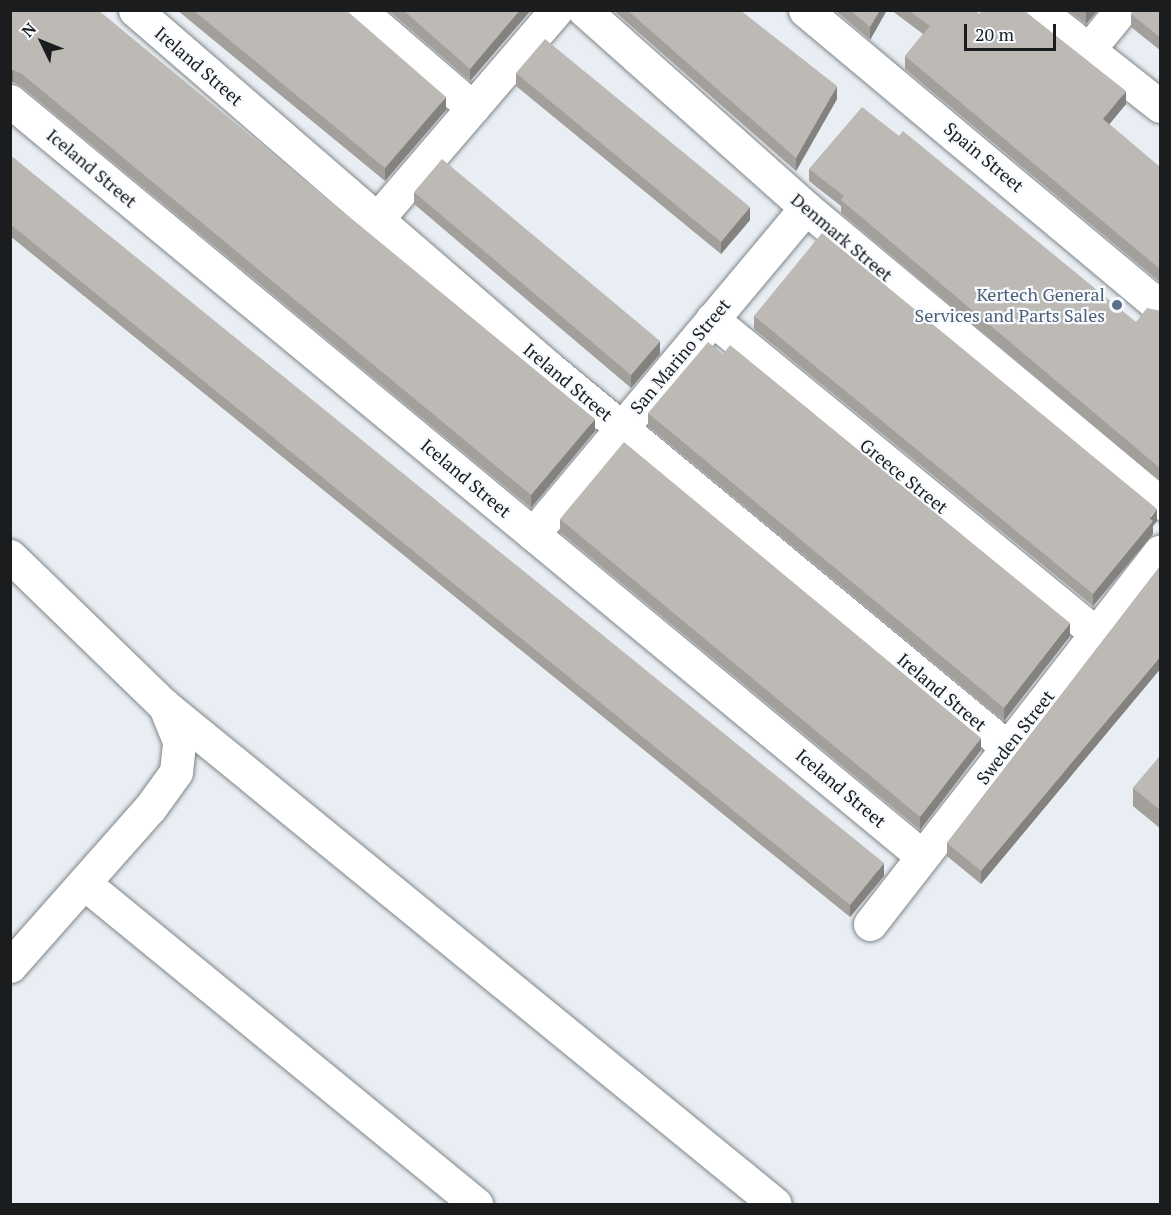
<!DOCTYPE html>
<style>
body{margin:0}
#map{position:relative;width:1171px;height:1215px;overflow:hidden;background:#e8eef3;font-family:"PT Serif",serif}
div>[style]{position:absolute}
.roads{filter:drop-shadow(0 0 2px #808689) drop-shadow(0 0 2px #808689)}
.minor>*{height:33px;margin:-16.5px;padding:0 16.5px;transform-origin:16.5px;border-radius:16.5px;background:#fff}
.wall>*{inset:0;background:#a39f9b}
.shaded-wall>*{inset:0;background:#84827e}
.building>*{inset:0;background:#bdb9b4}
.dots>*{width:16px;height:16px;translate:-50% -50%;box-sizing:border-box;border:3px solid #f7fbff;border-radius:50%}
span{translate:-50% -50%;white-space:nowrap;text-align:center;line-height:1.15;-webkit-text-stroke:4.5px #f7fbff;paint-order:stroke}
.street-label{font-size:18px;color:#1a1c1e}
.service-label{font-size:18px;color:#4e5e75}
.right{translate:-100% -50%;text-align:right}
.frame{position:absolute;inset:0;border:12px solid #1a1c1e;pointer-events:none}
.north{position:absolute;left:12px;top:12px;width:60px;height:60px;-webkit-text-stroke:4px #f7fbff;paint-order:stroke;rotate:313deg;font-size:16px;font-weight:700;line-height:24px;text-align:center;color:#1a1c1e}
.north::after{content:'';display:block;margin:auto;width:21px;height:27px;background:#1a1c1e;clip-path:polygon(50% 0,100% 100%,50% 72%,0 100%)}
.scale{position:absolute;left:964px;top:24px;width:92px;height:27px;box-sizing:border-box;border:3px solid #1a1c1e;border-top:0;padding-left:8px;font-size:18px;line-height:21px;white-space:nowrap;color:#1a1c1e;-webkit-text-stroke:4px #f7fbff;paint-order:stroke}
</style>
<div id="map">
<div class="roads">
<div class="minor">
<div style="left:135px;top:10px;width:546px;rotate:40.84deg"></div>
<div style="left:548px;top:367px;width:596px;rotate:39.62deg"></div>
<div style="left:359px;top:10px;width:150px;rotate:40.7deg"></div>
<div style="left:584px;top:10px;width:297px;rotate:41.7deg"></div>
<div style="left:806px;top:208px;width:461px;rotate:39.8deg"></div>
<div style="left:805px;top:10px;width:463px;rotate:39.9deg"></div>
<div style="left:1038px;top:10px;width:155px;rotate:38.2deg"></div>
<div style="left:1089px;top:49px;width:50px;rotate:-50.6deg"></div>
<div style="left:10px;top:101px;width:1184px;rotate:39.62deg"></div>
<div style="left:378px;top:218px;width:274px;rotate:-49.4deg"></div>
<div style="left:712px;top:319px;width:496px;rotate:39.3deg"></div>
<div style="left:533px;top:534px;width:425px;rotate:-50.1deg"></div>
<div style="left:10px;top:556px;width:216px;rotate:44.1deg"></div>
<div style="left:165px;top:706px;width:787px;rotate:39.23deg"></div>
<div style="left:84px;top:883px;width:507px;rotate:39.31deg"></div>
<div style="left:870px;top:924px;width:472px;rotate:-52.1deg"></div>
<div style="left:10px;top:966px;width:211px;rotate:-48.5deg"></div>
<div style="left:150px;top:808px;width:44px;rotate:-54.2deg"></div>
<div style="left:176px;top:772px;width:31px;rotate:-84deg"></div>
<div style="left:179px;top:741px;width:38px;rotate:-112deg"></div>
</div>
</div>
<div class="wall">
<div style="clip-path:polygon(10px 10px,595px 431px,531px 508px,22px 87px,13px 82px,10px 83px)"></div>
<div style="clip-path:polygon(177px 10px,346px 10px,446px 110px,385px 181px)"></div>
<div style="clip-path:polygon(388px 10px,531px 10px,470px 81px)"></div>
<div style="clip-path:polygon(613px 10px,740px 10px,837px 99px,796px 171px)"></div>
<div style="clip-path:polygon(835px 10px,887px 10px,870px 40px)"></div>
<div style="clip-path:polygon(891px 10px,974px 10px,979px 14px,1026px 12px,1126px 104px,1109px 124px,1161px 168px,1161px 283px,905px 69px,905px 56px,923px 34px)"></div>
<div style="clip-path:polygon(1067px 10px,1098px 10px,1086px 24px)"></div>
<div style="clip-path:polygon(1161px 10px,1161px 51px,1131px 27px,1131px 14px)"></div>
<div style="clip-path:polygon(516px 73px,750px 220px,721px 254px,516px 86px)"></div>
<div style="clip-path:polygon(10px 155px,884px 876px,850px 917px,10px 236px)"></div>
<div style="clip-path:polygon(809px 169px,1136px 322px,1161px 311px,1161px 482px,841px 213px,841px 206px,809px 181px)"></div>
<div style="clip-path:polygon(414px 192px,660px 354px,631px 388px,414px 204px)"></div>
<div style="clip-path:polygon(754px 316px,1157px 521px,1153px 526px,1153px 534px,1093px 606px,754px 329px)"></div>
<div style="clip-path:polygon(648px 413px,1070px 636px,1004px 721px,648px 426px)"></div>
<div style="clip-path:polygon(560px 519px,981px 750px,920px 830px,560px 532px)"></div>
<div style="clip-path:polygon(1161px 565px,1161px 668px,981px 884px,947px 856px,947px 843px)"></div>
<div style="clip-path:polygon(1161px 755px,1161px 829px,1133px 806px,1133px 788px)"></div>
</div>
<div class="shaded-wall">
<div style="clip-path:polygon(520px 10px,531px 10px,470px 81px,470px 69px)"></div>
<div style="clip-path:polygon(880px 10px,887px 10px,870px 40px,870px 27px)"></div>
<div style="clip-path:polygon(1086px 10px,1098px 10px,1086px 24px)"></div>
<div style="clip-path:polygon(13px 70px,13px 82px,10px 83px,10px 71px)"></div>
<div style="clip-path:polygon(837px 86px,837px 99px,796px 171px,796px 158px)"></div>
<div style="clip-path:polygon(1126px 91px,1126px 104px,1103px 132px,1103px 119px)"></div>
<div style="clip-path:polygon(446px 97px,446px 110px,385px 181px,385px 168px)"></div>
<div style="clip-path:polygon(750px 207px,750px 220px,721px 254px,721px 242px)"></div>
<div style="clip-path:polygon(660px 341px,660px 354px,631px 388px,631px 375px)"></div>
<div style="clip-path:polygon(595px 419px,595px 431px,531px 508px,531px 495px)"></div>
<div style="clip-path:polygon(1157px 509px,1157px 521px,1153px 526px,1153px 534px,1093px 606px,1093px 594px)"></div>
<div style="clip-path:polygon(1070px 623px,1070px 636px,1004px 721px,1004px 708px)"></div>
<div style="clip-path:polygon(1161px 656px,1161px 668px,981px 884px,981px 871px)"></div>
<div style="clip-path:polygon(981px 738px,981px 750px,920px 830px,920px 817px)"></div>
<div style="clip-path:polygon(884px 863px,884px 876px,850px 917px,850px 905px)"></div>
</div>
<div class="building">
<div style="clip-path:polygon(10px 10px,98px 10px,595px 419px,531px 495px,22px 74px,13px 70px,10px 71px)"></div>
<div style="clip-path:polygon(193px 10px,346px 10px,446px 97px,385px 168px)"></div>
<div style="clip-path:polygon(403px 10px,520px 10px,470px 69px)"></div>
<div style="clip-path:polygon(627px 10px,740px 10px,837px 86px,796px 158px)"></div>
<div style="clip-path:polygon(850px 10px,880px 10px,870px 27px)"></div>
<div style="clip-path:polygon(908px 10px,974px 10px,979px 14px,982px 10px,1026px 10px,1026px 12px,1126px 91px,1103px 119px,1161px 168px,1161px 270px,905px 56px,930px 26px)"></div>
<div style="clip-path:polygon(1133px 10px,1161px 10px,1161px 38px,1131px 14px)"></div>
<div style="clip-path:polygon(545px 39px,750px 207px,721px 242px,516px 73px)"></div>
<div style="clip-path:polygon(862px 107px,899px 136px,903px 131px,1136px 322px,1147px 308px,1161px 311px,1161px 469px,841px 200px,844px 196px,809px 169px)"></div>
<div style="clip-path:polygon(10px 155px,884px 863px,850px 905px,10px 224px)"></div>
<div style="clip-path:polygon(442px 159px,660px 341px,631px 375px,414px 192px)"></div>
<div style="clip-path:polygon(822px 233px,1157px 509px,1149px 518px,1153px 521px,1093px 594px,754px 316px)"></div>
<div style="clip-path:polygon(708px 342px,723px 354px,730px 345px,1070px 623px,1004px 708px,648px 413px)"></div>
<div style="clip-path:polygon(624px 442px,981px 738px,920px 817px,560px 519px)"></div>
<div style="clip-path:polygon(1161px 565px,1161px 656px,981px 871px,947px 843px)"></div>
<div style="clip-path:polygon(1161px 755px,1161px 811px,1133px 788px)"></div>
</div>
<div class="dots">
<div style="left:1117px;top:305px;background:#5c6f8a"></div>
</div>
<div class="street-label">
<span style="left:199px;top:66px;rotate:41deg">Ireland Street</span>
<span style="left:984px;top:157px;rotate:40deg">Spain Street</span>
<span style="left:92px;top:168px;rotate:40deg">Iceland Street</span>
<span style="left:842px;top:237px;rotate:40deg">Denmark Street</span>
<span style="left:680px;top:356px;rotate:-50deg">San Marino Street</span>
<span style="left:568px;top:382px;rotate:40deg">Ireland Street</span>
<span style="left:904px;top:476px;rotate:39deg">Greece Street</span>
<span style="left:466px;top:478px;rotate:40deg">Iceland Street</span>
<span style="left:942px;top:692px;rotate:40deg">Ireland Street</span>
<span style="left:1015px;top:737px;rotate:-52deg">Sweden Street</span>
<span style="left:841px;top:788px;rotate:40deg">Iceland Street</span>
</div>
<div class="service-label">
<span class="right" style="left:1105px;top:305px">Kertech General<br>Services and Parts Sales</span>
</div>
<div class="frame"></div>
<div class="north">N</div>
<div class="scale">20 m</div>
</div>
